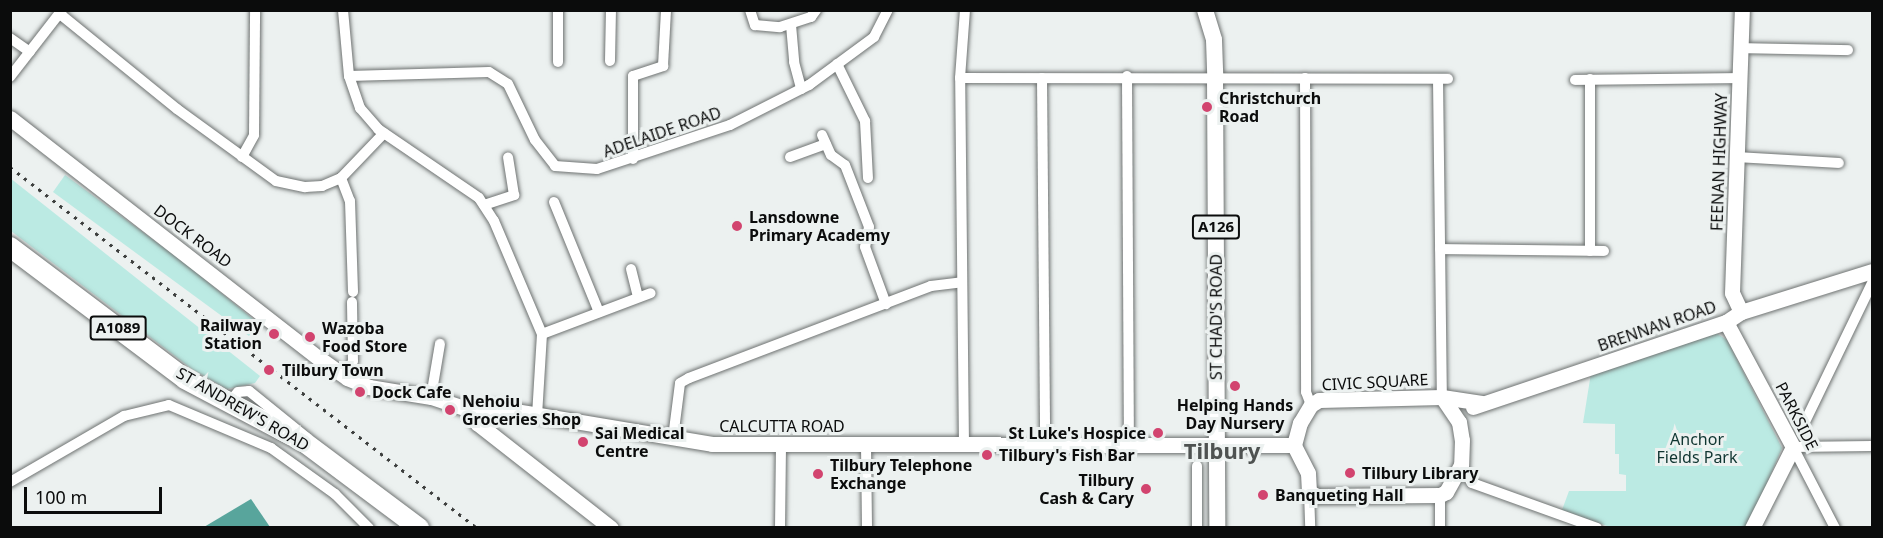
<!DOCTYPE html>
<style>
body{margin:0}
#map{position:relative;width:1883px;height:538px;overflow:hidden;background:#ecf1f0;font-family:"Noto Sans",sans-serif}
div>[style]{position:absolute}
.green>*{inset:0;background:#bbeae3}
.water>*{inset:0;background:#58a59c}
.roads{filter:drop-shadow(0 0 2px #6e7271) drop-shadow(0 0 2px #6e7271)}
.street>*{height:10px;margin:-5px;padding:0 5px;transform-origin:5px;border-radius:5px;background:#fff}
.secondary>*{height:15px;margin:-7.5px;padding:0 7.5px;transform-origin:7.5px;border-radius:7.5px;background:#fff}
.primary>*{height:16px;margin:-8px;padding:0 8px;transform-origin:8px;border-radius:8px;background:#fff}
.highway>*{height:20px;margin:-10px;padding:0 10px;transform-origin:10px;border-radius:10px;background:#fff}
.rail>*{height:3px;margin-top:-1.5px;transform-origin:0;background:repeating-linear-gradient(90deg,#3d3f3e 0 3px,transparent 0 9px)}
.dots>*{width:16px;height:16px;translate:-50% -50%;box-sizing:border-box;border:3px solid #ecf1f0;border-radius:50%}
span{translate:-50% -50%;white-space:nowrap;text-align:center;line-height:1.15;-webkit-text-stroke:6px #ecf1f0;paint-order:stroke}
.shield-label span{padding:2px 4px;background:#ecf1f0;border:2px solid;border-radius:4px;-webkit-text-stroke-width:0}
.shield-label{font-size:15px;color:#0b0c0c;font-weight:700}
.poi-label{font-size:16px;color:#0b0c0c;font-weight:700}
.left{translate:0 -50%;text-align:left}
.right{translate:-100% -50%;text-align:right}
.street-label{font-size:16px;color:#0b0c0c}
.park-label{font-size:16px;color:#0f3531}
.district-label{font-size:22px;color:#4e5251;font-weight:700}
.frame{position:absolute;inset:0;border:12px solid #0b0c0c;pointer-events:none}
.scale{position:absolute;left:24px;top:487px;width:138px;height:27px;box-sizing:border-box;border:3px solid #0b0c0c;border-top:0;padding-left:8px;font-size:18px;line-height:21px;white-space:nowrap;color:#0b0c0c;-webkit-text-stroke:4px #ecf1f0;paint-order:stroke}
</style>
<div id="map">
<div class="green">
<div style="clip-path:polygon(65px 175px,182px 261px,259px 324px,249px 336px,53px 192px)"></div>
<div style="clip-path:polygon(10px 178px,260px 376px,255px 383px,227px 389px,192px 369px,11px 231px)"></div>
<div style="clip-path:polygon(1716px 333px,1727px 340px,1782px 448px,1748px 527px,1610px 527px,1562px 510px,1569px 491px,1626px 491px,1626px 475px,1619px 474px,1619px 454px,1615px 454px,1615px 424px,1583px 423px,1591px 373px)"></div>
</div>
<div class="water">
<div style="clip-path:polygon(251px 499px,270px 527px,204px 527px)"></div>
</div>
<div class="roads">
<div class="street">
<div style="left:343px;top:10px;width:66px;rotate:84.8deg"></div>
<div style="left:349px;top:76px;width:34px;rotate:71deg"></div>
<div style="left:360px;top:108px;width:28px;rotate:49deg"></div>
<div style="left:378px;top:129px;width:122px;rotate:34.3deg"></div>
<div style="left:479px;top:198px;width:27px;rotate:57deg"></div>
<div style="left:494px;top:221px;width:123px;rotate:67deg"></div>
<div style="left:542px;top:334px;width:81px;rotate:93.5deg"></div>
<div style="left:750px;top:10px;width:16px;rotate:72deg"></div>
<div style="left:755px;top:25px;width:25px;rotate:5deg"></div>
<div style="left:780px;top:27px;width:33px;rotate:-18deg"></div>
<div style="left:811px;top:17px;width:9px;rotate:-54deg"></div>
<div style="left:60px;top:14px;width:151px;rotate:39.1deg"></div>
<div style="left:177px;top:109px;width:122px;rotate:36deg"></div>
<div style="left:276px;top:181px;width:30px;rotate:12deg"></div>
<div style="left:305px;top:187px;width:17px;rotate:-3deg"></div>
<div style="left:322px;top:186px;width:21px;rotate:-23deg"></div>
<div style="left:341px;top:178px;width:62px;rotate:-46.3deg"></div>
<div style="left:791px;top:25px;width:37px;rotate:85deg"></div>
<div style="left:794px;top:62px;width:28px;rotate:75deg"></div>
<div style="left:10px;top:38px;width:24px;rotate:35deg"></div>
<div style="left:1740px;top:48px;width:108px;rotate:1.1deg"></div>
<div style="left:610px;top:61px;width:51px;rotate:-88.9deg"></div>
<div style="left:558px;top:62px;width:52px;rotate:-90deg"></div>
<div style="left:837px;top:64px;width:64px;rotate:63.8deg"></div>
<div style="left:865px;top:121px;width:57px;rotate:87deg"></div>
<div style="left:349px;top:76px;width:140px;rotate:-1.6deg"></div>
<div style="left:489px;top:72px;width:22px;rotate:32deg"></div>
<div style="left:508px;top:84px;width:62px;rotate:64.3deg"></div>
<div style="left:535px;top:140px;width:33px;rotate:52deg"></div>
<div style="left:555px;top:166px;width:42px;rotate:4.1deg"></div>
<div style="left:597px;top:169px;width:140px;rotate:-18.3deg"></div>
<div style="left:730px;top:125px;width:89px;rotate:-26.9deg"></div>
<div style="left:809px;top:85px;width:81px;rotate:-36.4deg"></div>
<div style="left:874px;top:37px;width:30px;rotate:-63deg"></div>
<div style="left:1127px;top:76px;width:369px;rotate:89.7deg"></div>
<div style="left:10px;top:77px;width:85px;rotate:-52.2deg"></div>
<div style="left:960px;top:78px;width:488px;rotate:0.1deg"></div>
<div style="left:1042px;top:78px;width:367px;rotate:89.5deg"></div>
<div style="left:1305px;top:78px;width:314px;rotate:89.8deg"></div>
<div style="left:1306px;top:392px;width:14px;rotate:69deg"></div>
<div style="left:1438px;top:79px;width:318px;rotate:89.3deg"></div>
<div style="left:1590px;top:79px;width:172px;rotate:90deg"></div>
<div style="left:1575px;top:80px;width:165px;rotate:-0.7deg"></div>
<div style="left:822px;top:135px;width:22px;rotate:66deg"></div>
<div style="left:831px;top:155px;width:17px;rotate:36deg"></div>
<div style="left:845px;top:165px;width:66px;rotate:68.8deg"></div>
<div style="left:869px;top:227px;width:20px;rotate:101deg"></div>
<div style="left:865px;top:247px;width:61px;rotate:69.8deg"></div>
<div style="left:242px;top:157px;width:25px;rotate:-61deg"></div>
<div style="left:254px;top:135px;width:125px;rotate:-89.5deg"></div>
<div style="left:790px;top:157px;width:38px;rotate:-20deg"></div>
<div style="left:1737px;top:157px;width:102px;rotate:3.4deg"></div>
<div style="left:633px;top:159px;width:83px;rotate:-90deg"></div>
<div style="left:633px;top:76px;width:32px;rotate:-18deg"></div>
<div style="left:663px;top:66px;width:56px;rotate:-86.9deg"></div>
<div style="left:341px;top:178px;width:25px;rotate:69deg"></div>
<div style="left:350px;top:201px;width:91px;rotate:88.1deg"></div>
<div style="left:554px;top:202px;width:119px;rotate:67.8deg"></div>
<div style="left:484px;top:205px;width:32px;rotate:-18deg"></div>
<div style="left:514px;top:195px;width:38px;rotate:-99deg"></div>
<div style="left:1440px;top:249px;width:164px;rotate:0.7deg"></div>
<div style="left:631px;top:269px;width:29px;rotate:76deg"></div>
<div style="left:542px;top:334px;width:116px;rotate:-20.6deg"></div>
<div style="left:347px;top:378px;width:18px;rotate:-71deg"></div>
<div style="left:353px;top:361px;width:59px;rotate:-91deg"></div>
<div style="left:431px;top:397px;width:54px;rotate:-80.4deg"></div>
<div style="left:229px;top:402px;width:13px;rotate:-48deg"></div>
<div style="left:238px;top:392px;width:11px;rotate:-5deg"></div>
<div style="left:249px;top:391px;width:73px;rotate:38.9deg"></div>
<div style="left:1802px;top:428px;width:161px;rotate:-64.2deg"></div>
<div style="left:673px;top:438px;width:55px;rotate:-82.7deg"></div>
<div style="left:680px;top:383px;width:10px;rotate:-29deg"></div>
<div style="left:689px;top:378px;width:259px;rotate:-20.8deg"></div>
<div style="left:931px;top:286px;width:31px;rotate:-7deg"></div>
<div style="left:866px;top:445px;width:83px;rotate:89.3deg"></div>
<div style="left:964px;top:445px;width:367px;rotate:-90.6deg"></div>
<div style="left:960px;top:78px;width:68px;rotate:-85.8deg"></div>
<div style="left:1461px;top:465px;width:21px;rotate:59deg"></div>
<div style="left:1472px;top:483px;width:133px;rotate:19.8deg"></div>
<div style="left:1197px;top:466px;width:62px;rotate:90deg"></div>
<div style="left:10px;top:482px;width:132px;rotate:-30.1deg"></div>
<div style="left:124px;top:416px;width:46px;rotate:-13.7deg"></div>
<div style="left:169px;top:405px;width:111px;rotate:22.9deg"></div>
<div style="left:271px;top:448px;width:79px;rotate:35.7deg"></div>
<div style="left:335px;top:494px;width:48px;rotate:45deg"></div>
<div style="left:1309px;top:492px;width:36px;rotate:88deg"></div>
<div style="left:780px;top:528px;width:83px;rotate:-89.3deg"></div>
<div style="left:1440px;top:528px;width:33px;rotate:-90deg"></div>
<div style="left:1835px;top:528px;width:91px;rotate:-117.4deg"></div>
<div style="left:1793px;top:447px;width:79px;rotate:-0.7deg"></div>
</div>
<div class="secondary">
<div style="left:10px;top:118px;width:393px;rotate:37.9deg"></div>
<div style="left:320px;top:359px;width:33px;rotate:35deg"></div>
<div style="left:347px;top:378px;width:24px;rotate:22deg"></div>
<div style="left:369px;top:387px;width:63px;rotate:9.2deg"></div>
<div style="left:431px;top:397px;width:41px;rotate:18.4deg"></div>
<div style="left:470px;top:410px;width:21px;rotate:-8deg"></div>
<div style="left:491px;top:407px;width:224px;rotate:9.5deg"></div>
<div style="left:712px;top:444px;width:582px;rotate:0.1deg"></div>
<div style="left:1741px;top:312px;width:21px;rotate:-115deg"></div>
<div style="left:1732px;top:293px;width:283px;rotate:-88deg"></div>
<div style="left:1726px;top:322px;width:142px;rotate:61.8deg"></div>
<div style="left:1793px;top:447px;width:91px;rotate:116.8deg"></div>
<div style="left:1442px;top:397px;width:30px;rotate:56deg"></div>
<div style="left:1459px;top:422px;width:18px;rotate:81deg"></div>
<div style="left:1462px;top:440px;width:25px;rotate:92deg"></div>
<div style="left:1461px;top:465px;width:31px;rotate:119deg"></div>
<div style="left:1446px;top:492px;width:7px;rotate:153deg"></div>
<div style="left:1440px;top:495px;width:123px;rotate:179.5deg"></div>
<div style="left:1317px;top:496px;width:9px;rotate:-153deg"></div>
<div style="left:1309px;top:492px;width:19px;rotate:-93deg"></div>
<div style="left:1308px;top:473px;width:31px;rotate:-117deg"></div>
<div style="left:1294px;top:445px;width:23px;rotate:-75deg"></div>
<div style="left:1300px;top:423px;width:21px;rotate:-59deg"></div>
<div style="left:1311px;top:405px;width:9px;rotate:-32deg"></div>
<div style="left:1319px;top:400px;width:123px;rotate:-1.4deg"></div>
<div style="left:1442px;top:397px;width:40px;rotate:8.5deg"></div>
<div style="left:1473px;top:407px;width:267px;rotate:-18.6deg"></div>
<div style="left:1726px;top:322px;width:18px;rotate:-34deg"></div>
<div style="left:1741px;top:312px;width:137px;rotate:-17.4deg"></div>
<div style="left:470px;top:410px;width:15px;rotate:62deg"></div>
<div style="left:477px;top:423px;width:170px;rotate:38.1deg"></div>
</div>
<div class="primary">
<div style="left:1205px;top:10px;width:31px;rotate:73deg"></div>
<div style="left:1214px;top:40px;width:37px;rotate:88deg"></div>
<div style="left:1215px;top:77px;width:451px;rotate:89.7deg"></div>
</div>
<div class="highway">
<div style="left:10px;top:247px;width:219px;rotate:37deg"></div>
<div style="left:185px;top:379px;width:135px;rotate:27.9deg"></div>
<div style="left:304px;top:442px;width:144px;rotate:36.8deg"></div>
</div>
</div>
<div class="rail">
<div style="left:10px;top:167px;width:590px;rotate:37.7deg"></div>
</div>
<div class="dots">
<div style="left:1207px;top:107px;background:#d2446f"></div>
<div style="left:737px;top:226px;background:#d2446f"></div>
<div style="left:274px;top:334px;background:#d2446f"></div>
<div style="left:310px;top:337px;background:#d2446f"></div>
<div style="left:269px;top:370px;background:#d2446f"></div>
<div style="left:1235px;top:386px;background:#d2446f"></div>
<div style="left:360px;top:392px;background:#d2446f"></div>
<div style="left:450px;top:410px;background:#d2446f"></div>
<div style="left:1158px;top:433px;background:#d2446f"></div>
<div style="left:583px;top:442px;background:#d2446f"></div>
<div style="left:987px;top:455px;background:#d2446f"></div>
<div style="left:1350px;top:473px;background:#d2446f"></div>
<div style="left:818px;top:474px;background:#d2446f"></div>
<div style="left:1146px;top:489px;background:#d2446f"></div>
<div style="left:1263px;top:495px;background:#d2446f"></div>
</div>
<div class="shield-label">
<span style="left:1216px;top:227px">A126</span>
<span style="left:118px;top:328px">A1089</span>
</div>
<div class="poi-label">
<span class="left" style="left:1219px;top:107px">Christchurch<br>Road</span>
<span class="left" style="left:749px;top:226px">Lansdowne<br>Primary Academy</span>
<span class="right" style="left:262px;top:334px">Railway<br>Station</span>
<span class="left" style="left:322px;top:337px">Wazoba<br>Food Store</span>
<span class="left" style="left:282px;top:370px">Tilbury Town</span>
<span class="left" style="left:372px;top:392px">Dock Cafe</span>
<span class="left" style="left:462px;top:410px">Nehoiu<br>Groceries Shop</span>
<span style="left:1235px;top:414px">Helping Hands<br>Day Nursery</span>
<span class="left" style="left:595px;top:442px">Sai Medical<br>Centre</span>
<span class="right" style="left:1146px;top:433px">St Luke's Hospice</span>
<span class="left" style="left:999px;top:455px">Tilbury's Fish Bar</span>
<span class="left" style="left:830px;top:474px">Tilbury Telephone<br>Exchange</span>
<span class="left" style="left:1362px;top:473px">Tilbury Library</span>
<span class="right" style="left:1134px;top:489px">Tilbury<br>Cash &amp; Cary</span>
<span class="left" style="left:1275px;top:495px">Banqueting Hall</span>
</div>
<div class="street-label">
<span style="left:662px;top:132px;rotate:-19deg">ADELAIDE ROAD</span>
<span style="left:1719px;top:162px;rotate:-88deg">FEENAN HIGHWAY</span>
<span style="left:193px;top:236px;rotate:37deg">DOCK ROAD</span>
<span style="left:1216px;top:317px;rotate:-90deg">ST CHAD'S ROAD</span>
<span style="left:1657px;top:326px;rotate:-19deg">BRENNAN ROAD</span>
<span style="left:1375px;top:382px;rotate:-3deg">CIVIC SQUARE</span>
<span style="left:243px;top:409px;rotate:30deg">ST ANDREW'S ROAD</span>
<span style="left:1797px;top:416px;rotate:63deg">PARKSIDE</span>
<span style="left:782px;top:426px">CALCUTTA ROAD</span>
</div>
<div class="park-label">
<span style="left:1697px;top:448px">Anchor<br>Fields Park</span>
</div>
<div class="district-label">
<span style="left:1222px;top:451px">Tilbury</span>
</div>
<div class="frame"></div>
<div class="scale">100 m</div>
</div>
